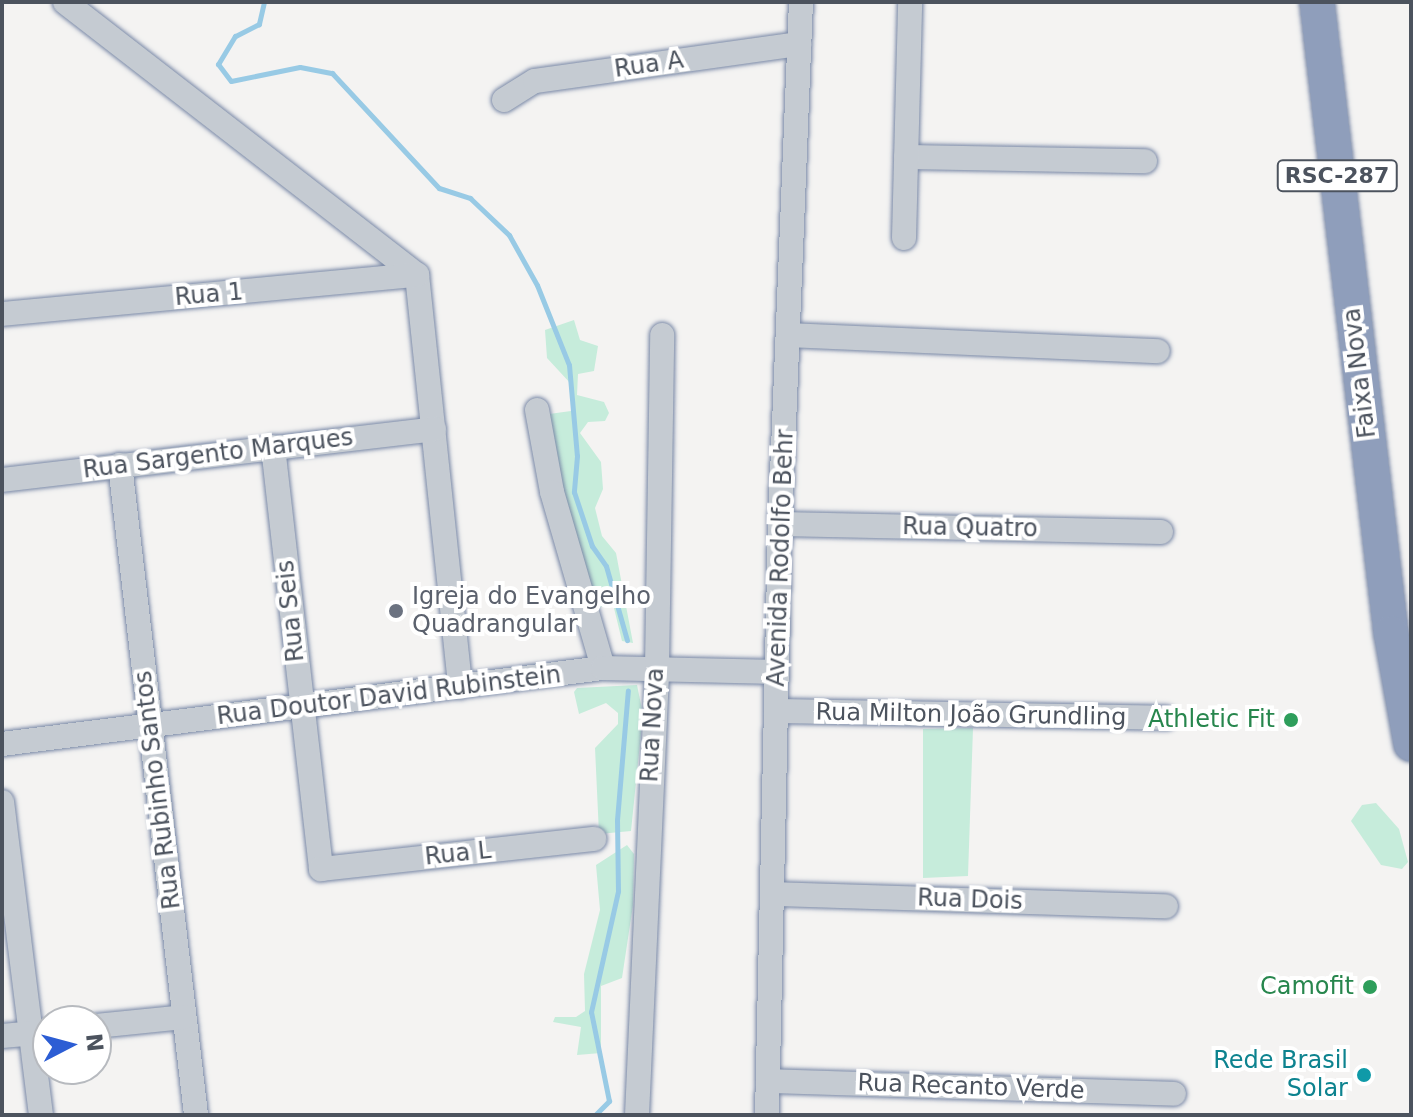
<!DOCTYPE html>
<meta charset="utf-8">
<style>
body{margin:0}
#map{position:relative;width:1413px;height:1117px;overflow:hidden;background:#f4f3f2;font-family:"DejaVu Sans",sans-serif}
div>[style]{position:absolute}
.green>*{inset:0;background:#c6ecdb}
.stream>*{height:5px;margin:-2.5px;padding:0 2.5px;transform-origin:2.5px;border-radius:2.5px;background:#98cae5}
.roads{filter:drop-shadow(0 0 2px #7a89a7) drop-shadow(0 0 2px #7a89a7)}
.minor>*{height:24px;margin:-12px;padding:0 12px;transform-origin:12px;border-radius:12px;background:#c5cbd2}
.highway>*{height:34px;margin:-17px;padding:0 17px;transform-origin:17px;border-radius:17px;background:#8f9ebb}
.dots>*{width:22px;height:22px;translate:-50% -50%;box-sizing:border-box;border:4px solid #fff;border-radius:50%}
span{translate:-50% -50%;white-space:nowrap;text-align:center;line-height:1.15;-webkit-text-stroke:8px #fff;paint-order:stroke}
.shield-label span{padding:2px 6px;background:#fff;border:2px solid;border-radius:6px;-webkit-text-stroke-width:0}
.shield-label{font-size:22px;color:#4c535e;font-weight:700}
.street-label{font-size:24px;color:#4c535e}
.worship-label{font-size:24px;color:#5b616d}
.left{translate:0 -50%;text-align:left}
.leisure-label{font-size:24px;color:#27864d}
.right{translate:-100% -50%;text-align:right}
.culture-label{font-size:24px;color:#0d838f}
.frame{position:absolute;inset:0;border:4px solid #4c535e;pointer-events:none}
.north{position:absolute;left:32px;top:1005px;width:80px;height:80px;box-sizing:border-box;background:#fff;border:2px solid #b7babf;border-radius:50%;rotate:84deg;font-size:22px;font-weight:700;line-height:32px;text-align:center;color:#4c535e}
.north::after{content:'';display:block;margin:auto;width:28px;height:36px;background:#2c5dd4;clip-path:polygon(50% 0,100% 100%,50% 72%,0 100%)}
</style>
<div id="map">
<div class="green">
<div style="clip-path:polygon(574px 320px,580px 340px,598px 346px,594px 371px,578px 374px,577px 395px,604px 402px,609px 413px,605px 421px,588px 422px,580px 433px,601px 462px,603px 489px,595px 508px,602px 536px,616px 553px,633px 643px,622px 641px,613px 604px,598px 608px,561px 505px,549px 414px,571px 411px,571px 384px,547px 358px,545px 330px)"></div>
<div style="clip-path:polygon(637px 685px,643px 714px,631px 831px,599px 834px,595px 748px,618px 724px,618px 713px,606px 703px,579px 714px,574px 692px,577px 688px)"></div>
<div style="clip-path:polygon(973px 728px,968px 876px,923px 878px,923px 729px)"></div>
<div style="clip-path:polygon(1376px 803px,1399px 829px,1408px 862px,1402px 869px,1381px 865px,1351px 821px,1362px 805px)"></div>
<div style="clip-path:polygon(627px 845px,634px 854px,633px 905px,622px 978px,601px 986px,601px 1053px,577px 1055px,581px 1027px,553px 1022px,555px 1017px,576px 1017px,585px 1011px,584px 974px,600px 910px,596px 865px)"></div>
</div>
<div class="stream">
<div style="left:264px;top:2px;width:23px;rotate:103deg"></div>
<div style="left:259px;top:24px;width:27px;rotate:153deg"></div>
<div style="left:235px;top:36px;width:33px;rotate:121deg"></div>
<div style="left:218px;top:64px;width:21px;rotate:53deg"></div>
<div style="left:231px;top:81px;width:70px;rotate:-11.5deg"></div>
<div style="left:300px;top:67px;width:33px;rotate:11deg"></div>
<div style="left:332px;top:73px;width:157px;rotate:47.1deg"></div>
<div style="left:439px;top:188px;width:33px;rotate:18deg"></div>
<div style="left:470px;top:198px;width:54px;rotate:43.5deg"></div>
<div style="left:509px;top:235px;width:57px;rotate:60.8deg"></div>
<div style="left:537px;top:285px;width:86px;rotate:68.2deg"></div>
<div style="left:569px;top:365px;width:91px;rotate:85deg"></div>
<div style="left:577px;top:456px;width:36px;rotate:95deg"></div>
<div style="left:574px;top:492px;width:57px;rotate:71.6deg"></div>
<div style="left:592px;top:546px;width:24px;rotate:55deg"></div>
<div style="left:606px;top:566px;width:77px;rotate:74.2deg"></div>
<div style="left:595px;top:1115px;width:20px;rotate:-45deg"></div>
<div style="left:609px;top:1101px;width:91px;rotate:-101.4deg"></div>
<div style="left:591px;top:1012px;width:124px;rotate:-77.4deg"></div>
<div style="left:618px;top:891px;width:71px;rotate:-90.8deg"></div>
<div style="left:617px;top:820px;width:130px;rotate:-85.2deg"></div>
</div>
<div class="roads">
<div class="minor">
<div style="left:65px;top:2px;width:445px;rotate:37.8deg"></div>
<div style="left:417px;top:275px;width:414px;rotate:84deg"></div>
<div style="left:504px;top:100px;width:36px;rotate:-32deg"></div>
<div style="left:535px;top:81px;width:267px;rotate:-8deg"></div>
<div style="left:906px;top:157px;width:239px;rotate:1deg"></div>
<div style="left:904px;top:238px;width:236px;rotate:-88.5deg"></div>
<div style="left:2px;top:314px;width:417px;rotate:-5.4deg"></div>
<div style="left:788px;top:335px;width:370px;rotate:2.5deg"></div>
<div style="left:537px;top:410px;width:83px;rotate:79.6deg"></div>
<div style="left:552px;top:492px;width:183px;rotate:73.8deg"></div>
<div style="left:273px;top:447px;width:425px;rotate:83.5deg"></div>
<div style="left:321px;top:869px;width:275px;rotate:-6.3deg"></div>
<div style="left:120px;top:465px;width:654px;rotate:83.33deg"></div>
<div style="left:2px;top:480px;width:435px;rotate:-6.7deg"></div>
<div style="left:780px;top:524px;width:381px;rotate:1.2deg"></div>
<div style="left:776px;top:711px;width:390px;rotate:1deg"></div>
<div style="left:2px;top:744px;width:606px;rotate:-7.21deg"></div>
<div style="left:603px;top:668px;width:174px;rotate:1.3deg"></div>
<div style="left:2px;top:802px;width:315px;rotate:82.9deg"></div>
<div style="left:774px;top:894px;width:392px;rotate:1.8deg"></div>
<div style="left:96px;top:1026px;width:88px;rotate:-5.8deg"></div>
<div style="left:2px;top:1036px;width:45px;rotate:-5.1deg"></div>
<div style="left:768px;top:1081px;width:406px;rotate:1.8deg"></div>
<div style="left:637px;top:1115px;width:447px;rotate:-87.4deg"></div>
<div style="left:657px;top:668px;width:333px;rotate:-89.1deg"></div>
<div style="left:767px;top:1115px;width:591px;rotate:-88.74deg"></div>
<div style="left:780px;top:524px;width:522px;rotate:-87.7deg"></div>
</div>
<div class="highway">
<div style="left:1317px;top:2px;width:635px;rotate:83.31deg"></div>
<div style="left:1391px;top:633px;width:113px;rotate:79.8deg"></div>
</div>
</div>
<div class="dots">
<div style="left:396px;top:611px;background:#6b7280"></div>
<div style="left:1291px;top:720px;background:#2e9e5b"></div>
<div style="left:1370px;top:987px;background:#2e9e5b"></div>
<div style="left:1364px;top:1075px;background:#0f9aa8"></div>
</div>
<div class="shield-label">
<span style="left:1337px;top:176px">RSC-287</span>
</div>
<div class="street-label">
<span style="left:649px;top:65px;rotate:-8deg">Rua A</span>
<span style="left:209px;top:295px;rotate:-5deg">Rua 1</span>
<span style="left:1360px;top:373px;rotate:-97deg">Faixa Nova</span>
<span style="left:218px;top:454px;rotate:-7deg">Rua Sargento Marques</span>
<span style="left:970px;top:528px;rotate:1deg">Rua Quatro</span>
<span style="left:781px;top:558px;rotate:-88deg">Avenida Rodolfo Behr</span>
<span style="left:291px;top:611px;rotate:-96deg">Rua Seis</span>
<span style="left:389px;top:696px;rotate:-7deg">Rua Doutor David Rubinstein</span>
<span style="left:971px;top:715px;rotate:1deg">Rua Milton João Grundling</span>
<span style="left:653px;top:725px;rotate:-87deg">Rua Nova</span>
<span style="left:158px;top:790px;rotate:-97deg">Rua Rubinho Santos</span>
<span style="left:458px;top:854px;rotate:-6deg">Rua L</span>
<span style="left:970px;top:900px;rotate:2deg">Rua Dois</span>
<span style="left:971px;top:1087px;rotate:2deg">Rua Recanto Verde</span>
</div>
<div class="worship-label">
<span class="left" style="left:412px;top:611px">Igreja do Evangelho<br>Quadrangular</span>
</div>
<div class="leisure-label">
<span class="right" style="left:1275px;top:720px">Athletic Fit</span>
<span class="right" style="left:1354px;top:987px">Camofit</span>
</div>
<div class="culture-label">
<span class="right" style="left:1348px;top:1075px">Rede Brasil<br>Solar</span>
</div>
<div class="frame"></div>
<div class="north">N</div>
</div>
